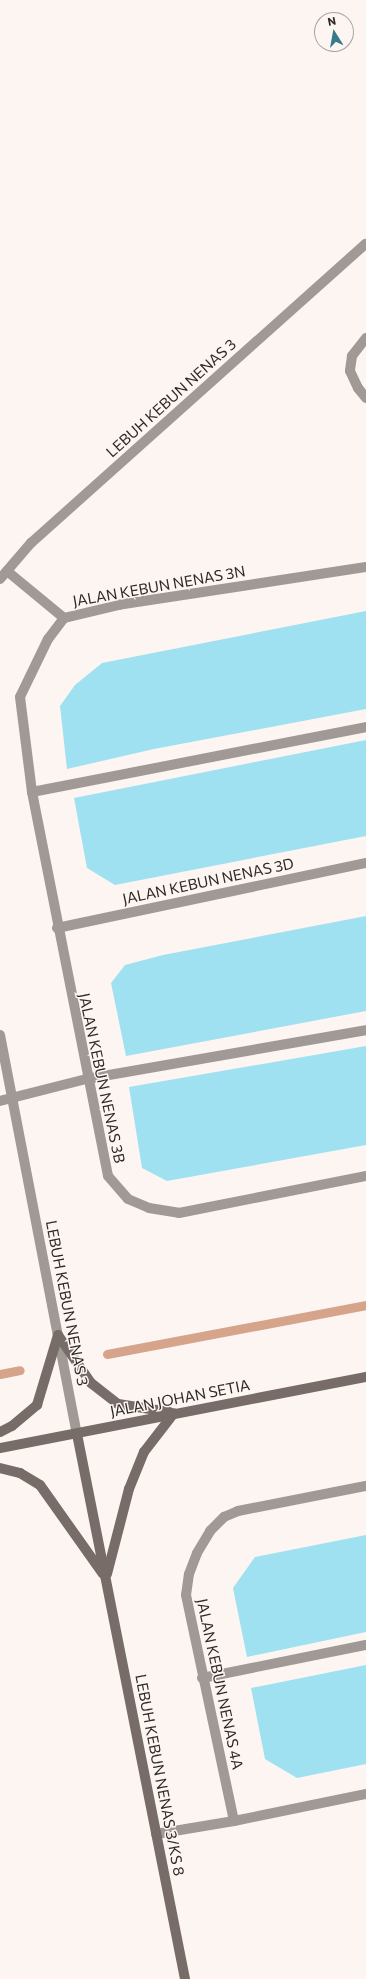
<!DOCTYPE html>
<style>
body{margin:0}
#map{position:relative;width:366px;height:1979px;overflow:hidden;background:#fcf5f2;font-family:Commissioner,sans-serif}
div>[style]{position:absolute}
.stream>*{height:9px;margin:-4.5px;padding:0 4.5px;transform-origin:4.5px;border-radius:4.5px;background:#d6a38b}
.building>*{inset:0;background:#a0e1f1}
.lane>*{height:10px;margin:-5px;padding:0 5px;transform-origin:5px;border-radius:5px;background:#a09995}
.street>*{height:10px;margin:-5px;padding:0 5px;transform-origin:5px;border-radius:5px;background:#a09995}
.secondary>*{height:10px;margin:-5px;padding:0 5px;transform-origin:5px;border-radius:5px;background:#776c67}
span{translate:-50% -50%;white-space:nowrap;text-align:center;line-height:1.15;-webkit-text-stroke:3px #fcf5f2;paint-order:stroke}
.street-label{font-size:15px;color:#302a26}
.north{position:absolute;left:314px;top:12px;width:40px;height:40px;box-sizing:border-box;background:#fcf5f2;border:1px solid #aaa4a0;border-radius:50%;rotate:349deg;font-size:11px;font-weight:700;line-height:16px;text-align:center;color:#302a26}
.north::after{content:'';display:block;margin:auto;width:14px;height:18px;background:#367a89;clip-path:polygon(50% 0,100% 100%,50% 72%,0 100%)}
</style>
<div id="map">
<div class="stream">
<div style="left:107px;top:1354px;width:264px;rotate:-10.7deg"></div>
<div style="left:0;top:1374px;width:20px;rotate:-11deg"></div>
</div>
<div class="building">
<div style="clip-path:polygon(366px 611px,366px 709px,154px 749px,67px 769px,60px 706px,75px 685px,102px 663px)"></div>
<div style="clip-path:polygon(366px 740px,366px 836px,115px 885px,87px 868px,74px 798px)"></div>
<div style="clip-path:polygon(366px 916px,366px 1011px,126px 1056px,111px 983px,125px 965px,163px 955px)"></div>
<div style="clip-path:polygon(366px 1046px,366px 1145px,167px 1181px,142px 1168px,129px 1087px)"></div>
<div style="clip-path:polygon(366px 1535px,366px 1632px,247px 1657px,233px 1588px,255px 1557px)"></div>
<div style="clip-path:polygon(366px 1665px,366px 1764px,297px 1778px,265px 1759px,251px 1688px)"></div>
</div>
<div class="lane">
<div style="left:32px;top:792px;width:340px;rotate:-11deg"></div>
<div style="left:86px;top:1079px;width:284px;rotate:-9.9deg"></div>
<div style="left:202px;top:1678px;width:167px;rotate:-11.4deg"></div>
</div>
<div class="street">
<div style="left:366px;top:338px;width:23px;rotate:128deg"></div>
<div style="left:352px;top:356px;width:15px;rotate:98deg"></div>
<div style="left:350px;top:371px;width:19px;rotate:65deg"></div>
<div style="left:358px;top:388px;width:13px;rotate:51deg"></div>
<div style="left:366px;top:567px;width:250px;rotate:171.3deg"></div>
<div style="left:119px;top:605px;width:57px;rotate:166.7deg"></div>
<div style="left:64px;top:618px;width:26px;rotate:127deg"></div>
<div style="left:48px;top:639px;width:64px;rotate:115.8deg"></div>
<div style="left:20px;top:697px;width:96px;rotate:82.8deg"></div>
<div style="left:32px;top:792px;width:391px;rotate:78.8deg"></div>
<div style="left:108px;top:1176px;width:30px;rotate:49deg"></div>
<div style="left:128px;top:1199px;width:23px;rotate:23deg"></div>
<div style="left:149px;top:1208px;width:30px;rotate:9deg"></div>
<div style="left:179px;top:1213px;width:191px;rotate:-11.2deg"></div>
<div style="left:7px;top:571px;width:74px;rotate:39.5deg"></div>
<div style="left:0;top:579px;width:48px;rotate:-49.3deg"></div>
<div style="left:31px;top:543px;width:449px;rotate:-41.8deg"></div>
<div style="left:57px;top:928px;width:316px;rotate:-11.9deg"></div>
<div style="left:0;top:1035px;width:406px;rotate:79.1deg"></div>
<div style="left:0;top:1101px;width:89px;rotate:-14.3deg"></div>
<div style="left:234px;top:1821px;width:231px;rotate:-102deg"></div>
<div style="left:186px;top:1595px;width:21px;rotate:-82deg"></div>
<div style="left:189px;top:1574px;width:22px;rotate:-69deg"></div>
<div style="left:197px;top:1553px;width:26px;rotate:-59deg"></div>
<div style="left:210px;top:1531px;width:20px;rotate:-45deg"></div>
<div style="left:224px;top:1517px;width:15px;rotate:-23deg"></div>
<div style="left:238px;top:1511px;width:130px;rotate:-11.1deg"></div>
<div style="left:156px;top:1834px;width:79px;rotate:-9.5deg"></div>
<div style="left:234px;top:1821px;width:135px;rotate:-11.6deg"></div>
</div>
<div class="secondary">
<div style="left:58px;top:1335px;width:58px;rotate:55.5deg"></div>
<div style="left:91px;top:1383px;width:34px;rotate:38deg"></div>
<div style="left:118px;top:1404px;width:52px;rotate:8.9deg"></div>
<div style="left:0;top:1432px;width:13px;rotate:-27deg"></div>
<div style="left:12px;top:1426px;width:33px;rotate:-40deg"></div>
<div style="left:37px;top:1405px;width:73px;rotate:-73.3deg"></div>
<div style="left:77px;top:1434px;width:556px;rotate:78.79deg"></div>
<div style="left:0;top:1448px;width:373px;rotate:-11deg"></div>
<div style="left:0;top:1468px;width:21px;rotate:14deg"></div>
<div style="left:20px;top:1473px;width:23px;rotate:31deg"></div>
<div style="left:40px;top:1485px;width:109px;rotate:54.7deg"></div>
<div style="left:107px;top:1574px;width:88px;rotate:-75.5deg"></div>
<div style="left:129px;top:1489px;width:40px;rotate:-68deg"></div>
<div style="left:144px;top:1452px;width:49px;rotate:-52.4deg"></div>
</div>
<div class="street-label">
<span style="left:171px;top:398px;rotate:-42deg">LEBUH KEBUN NENAS 3</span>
<span style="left:159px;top:586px;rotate:-10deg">JALAN KEBUN NENAS 3N</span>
<span style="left:208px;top:881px;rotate:-12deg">JALAN KEBUN NENAS 3D</span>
<span style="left:102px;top:1078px;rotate:78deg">JALAN KEBUN NENAS 3B</span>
<span style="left:67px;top:1303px;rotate:79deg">LEBUH KEBUN NENAS 3</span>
<span style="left:180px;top:1398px;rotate:-11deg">JALAN JOHAN SETIA</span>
<span style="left:220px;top:1684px;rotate:78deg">JALAN KEBUN NENAS 4A</span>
<span style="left:160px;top:1775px;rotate:79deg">LEBUH KEBUN NENAS 3/KS 8</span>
</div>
<div class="north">N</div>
</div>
